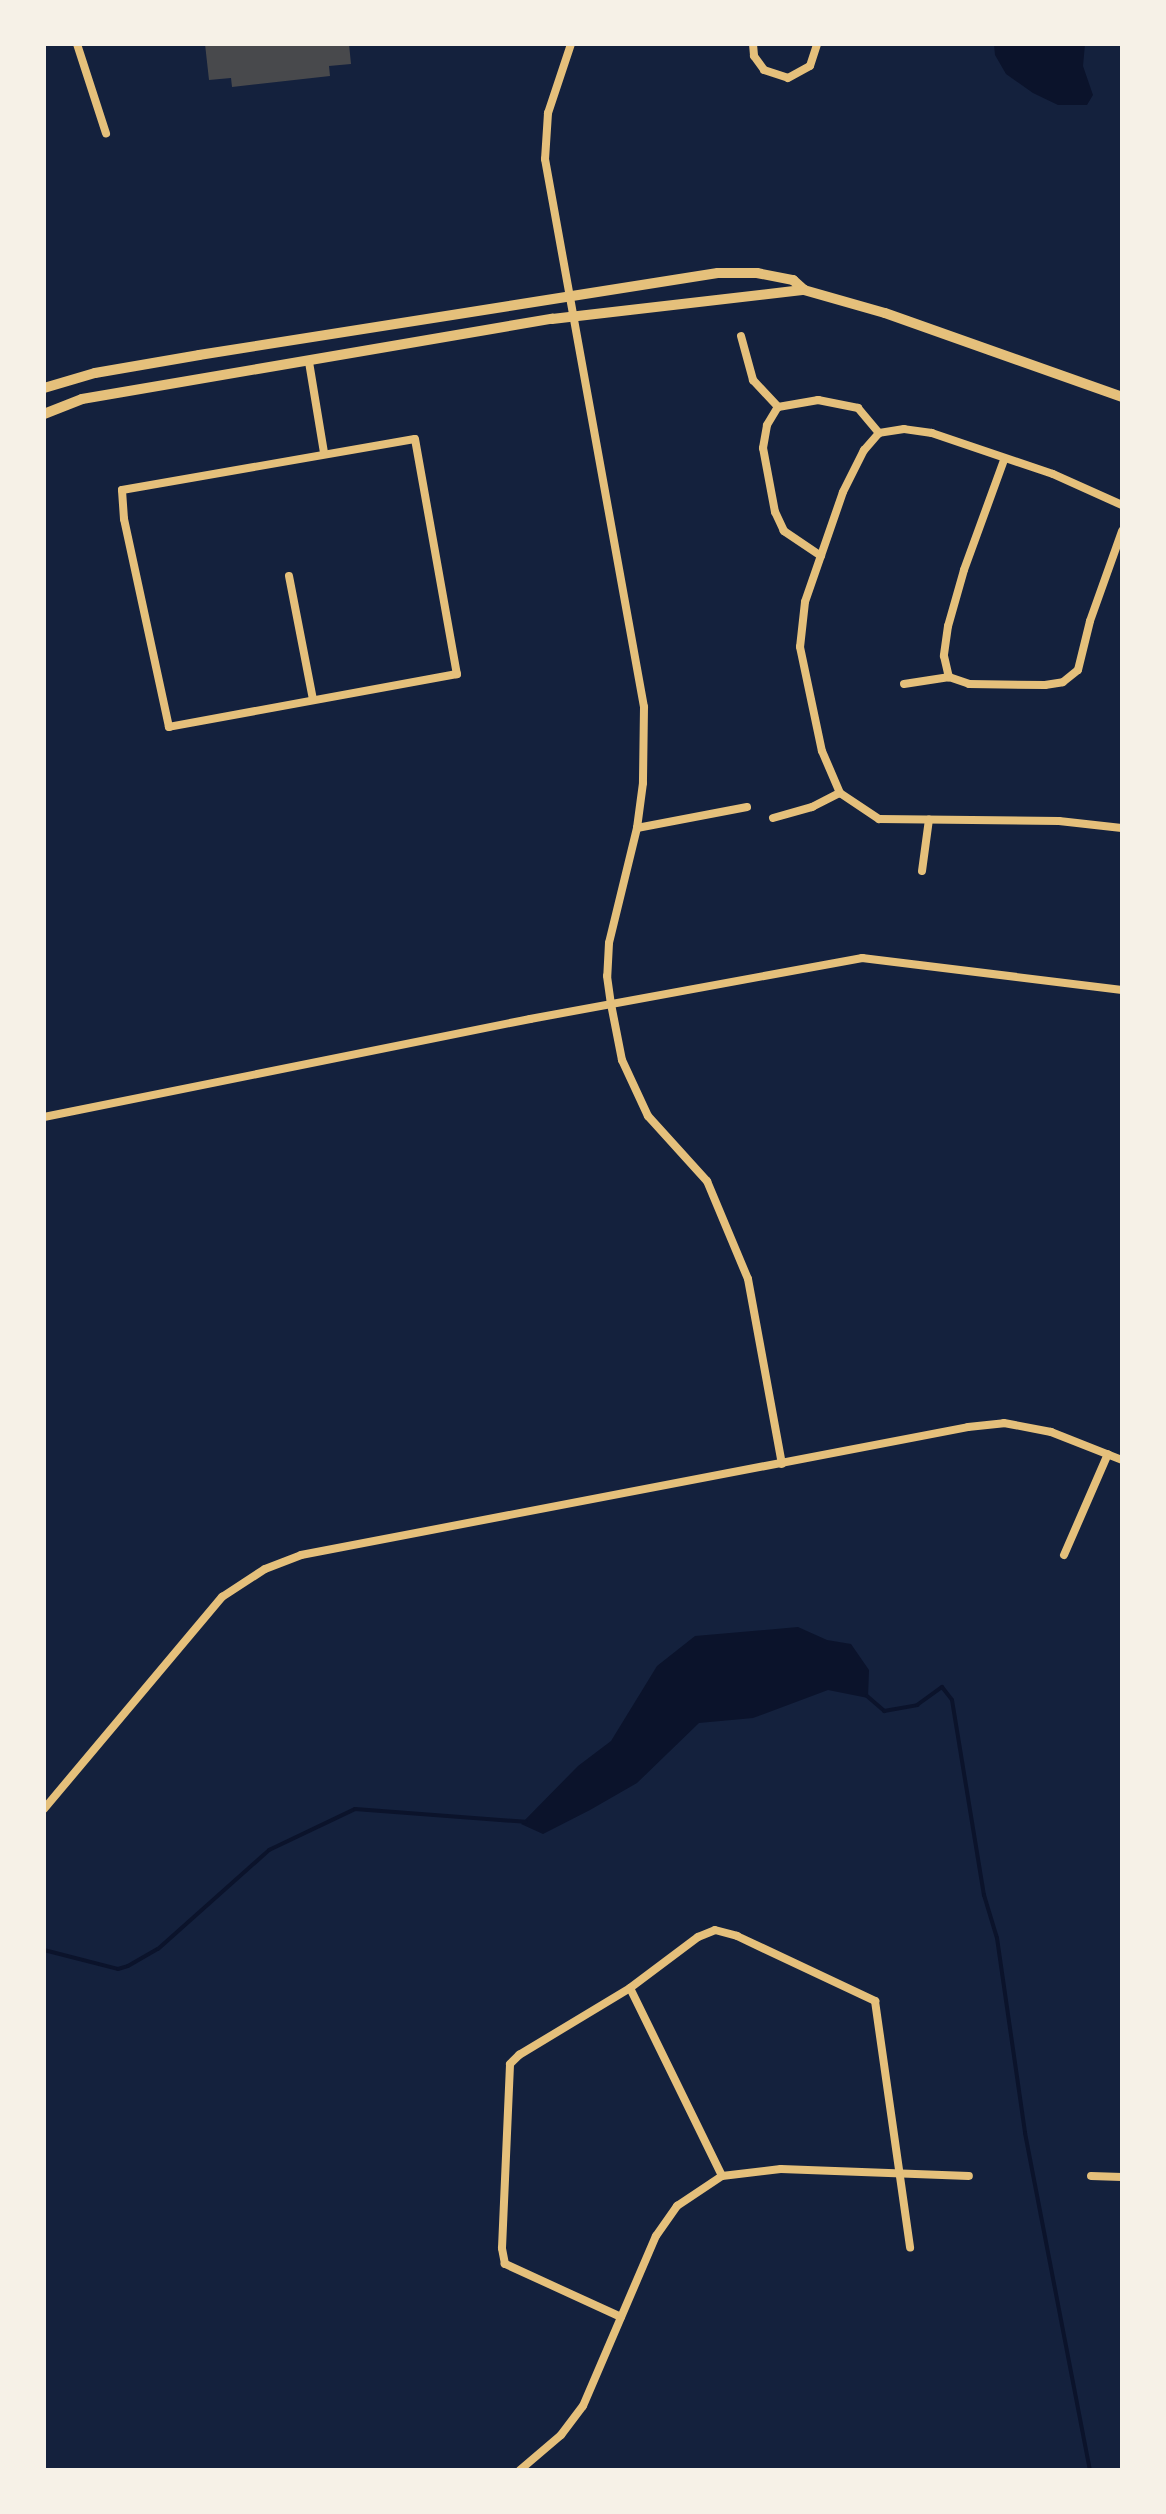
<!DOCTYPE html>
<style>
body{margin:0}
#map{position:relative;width:1166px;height:2514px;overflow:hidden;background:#14213d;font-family:Karla,sans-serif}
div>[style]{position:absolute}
.water>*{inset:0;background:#0b132b}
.stream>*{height:4px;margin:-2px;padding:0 2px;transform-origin:2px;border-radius:2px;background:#0b132b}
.building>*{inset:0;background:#48494c}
.minor>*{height:8px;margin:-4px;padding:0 4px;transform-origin:4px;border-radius:4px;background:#e5c07b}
.tertiary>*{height:10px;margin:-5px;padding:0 5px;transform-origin:5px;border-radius:5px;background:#e5c07b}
span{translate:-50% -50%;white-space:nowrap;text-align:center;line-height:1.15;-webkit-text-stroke:6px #f6f1e7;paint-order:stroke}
.frame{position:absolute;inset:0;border:46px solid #f6f1e7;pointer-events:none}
</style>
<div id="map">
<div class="water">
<div style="clip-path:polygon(994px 44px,1085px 44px,1083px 66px,1093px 95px,1087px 105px,1058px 105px,1033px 93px,1006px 74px,995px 55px)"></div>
<div style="clip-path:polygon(798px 1627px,827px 1640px,851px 1644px,869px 1670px,868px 1698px,828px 1690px,753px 1718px,699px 1723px,637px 1783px,590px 1810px,543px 1834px,521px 1824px,578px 1766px,611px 1741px,657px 1666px,695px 1636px)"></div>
</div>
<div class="stream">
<div style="left:867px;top:1696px;width:23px;rotate:41deg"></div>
<div style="left:884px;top:1711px;width:34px;rotate:-10deg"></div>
<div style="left:917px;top:1705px;width:31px;rotate:-36deg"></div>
<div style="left:942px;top:1687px;width:16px;rotate:52deg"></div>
<div style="left:952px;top:1700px;width:198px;rotate:80.7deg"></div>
<div style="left:984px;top:1895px;width:45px;rotate:73.2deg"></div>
<div style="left:997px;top:1938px;width:197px;rotate:81.8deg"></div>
<div style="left:1025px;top:2133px;width:343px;rotate:79.1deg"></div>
<div style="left:44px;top:1950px;width:76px;rotate:14.4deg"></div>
<div style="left:118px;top:1969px;width:10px;rotate:-17deg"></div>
<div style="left:128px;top:1966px;width:34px;rotate:-30deg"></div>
<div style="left:158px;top:1949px;width:149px;rotate:-41.7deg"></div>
<div style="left:269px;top:1850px;width:95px;rotate:-25.5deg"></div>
<div style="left:355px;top:1809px;width:171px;rotate:4.3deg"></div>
</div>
<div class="building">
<div style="clip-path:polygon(205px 44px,349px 44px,351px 64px,329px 66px,330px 76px,232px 87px,231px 78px,209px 80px)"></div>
</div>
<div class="minor">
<div style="left:77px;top:44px;width:94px;rotate:72deg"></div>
<div style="left:571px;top:44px;width:73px;rotate:108.4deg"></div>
<div style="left:548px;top:113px;width:46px;rotate:93.7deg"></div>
<div style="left:545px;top:159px;width:557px;rotate:79.76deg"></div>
<div style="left:644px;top:707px;width:76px;rotate:90.8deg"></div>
<div style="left:643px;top:783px;width:45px;rotate:97.6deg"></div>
<div style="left:637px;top:828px;width:118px;rotate:103.7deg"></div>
<div style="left:609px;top:943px;width:33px;rotate:93deg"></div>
<div style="left:607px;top:976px;width:28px;rotate:82deg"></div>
<div style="left:611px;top:1004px;width:57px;rotate:78.9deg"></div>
<div style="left:622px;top:1060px;width:62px;rotate:65.1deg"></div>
<div style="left:648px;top:1116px;width:88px;rotate:47.8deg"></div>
<div style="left:707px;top:1181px;width:106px;rotate:67.3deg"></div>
<div style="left:748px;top:1279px;width:188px;rotate:79.6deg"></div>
<div style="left:753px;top:44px;width:12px;rotate:85deg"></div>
<div style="left:754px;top:56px;width:17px;rotate:54deg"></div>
<div style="left:764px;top:70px;width:25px;rotate:18deg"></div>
<div style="left:788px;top:78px;width:25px;rotate:-29deg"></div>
<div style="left:810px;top:66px;width:23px;rotate:-72deg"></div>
<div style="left:741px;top:336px;width:46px;rotate:74.7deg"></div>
<div style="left:753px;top:380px;width:37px;rotate:47deg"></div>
<div style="left:309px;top:362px;width:92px;rotate:80.6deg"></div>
<div style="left:415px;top:439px;width:239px;rotate:79.9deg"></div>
<div style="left:457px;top:674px;width:293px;rotate:169.6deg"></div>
<div style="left:169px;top:727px;width:213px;rotate:-102.2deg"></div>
<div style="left:124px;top:519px;width:29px;rotate:-94deg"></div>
<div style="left:122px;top:490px;width:297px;rotate:-9.9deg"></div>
<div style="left:1004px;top:460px;width:117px;rotate:110deg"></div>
<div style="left:964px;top:570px;width:58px;rotate:105.9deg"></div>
<div style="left:948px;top:626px;width:30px;rotate:98deg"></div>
<div style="left:944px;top:656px;width:22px;rotate:77deg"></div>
<div style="left:949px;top:677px;width:21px;rotate:19deg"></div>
<div style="left:969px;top:684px;width:76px;rotate:0.8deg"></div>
<div style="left:1045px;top:685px;width:18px;rotate:-9deg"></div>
<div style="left:1063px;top:682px;width:19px;rotate:-39deg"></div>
<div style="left:1078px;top:670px;width:50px;rotate:-76.2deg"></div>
<div style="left:1090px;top:621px;width:96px;rotate:-70.4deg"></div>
<div style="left:1122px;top:505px;width:76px;rotate:-155.8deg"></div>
<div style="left:1053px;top:474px;width:128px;rotate:-161.3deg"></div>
<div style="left:932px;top:433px;width:28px;rotate:-172deg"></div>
<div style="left:904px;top:429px;width:25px;rotate:171deg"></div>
<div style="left:879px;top:433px;width:23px;rotate:131deg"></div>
<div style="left:864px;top:450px;width:47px;rotate:116.6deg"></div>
<div style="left:843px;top:492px;width:116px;rotate:109.1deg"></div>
<div style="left:805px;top:602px;width:45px;rotate:96.3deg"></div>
<div style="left:800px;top:647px;width:106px;rotate:78.1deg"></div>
<div style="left:822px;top:751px;width:46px;rotate:66.8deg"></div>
<div style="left:840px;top:793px;width:47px;rotate:33.7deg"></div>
<div style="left:879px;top:819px;width:180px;rotate:0.6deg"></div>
<div style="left:1059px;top:821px;width:63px;rotate:6.3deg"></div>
<div style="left:821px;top:556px;width:45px;rotate:-146deg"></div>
<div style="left:784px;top:531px;width:21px;rotate:-115deg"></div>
<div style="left:775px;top:512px;width:65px;rotate:-100.6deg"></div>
<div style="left:763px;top:448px;width:23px;rotate:-80deg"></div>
<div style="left:767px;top:425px;width:21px;rotate:-59deg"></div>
<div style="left:778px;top:407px;width:41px;rotate:-9.9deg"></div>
<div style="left:818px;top:400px;width:41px;rotate:11.3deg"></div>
<div style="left:858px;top:408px;width:33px;rotate:50deg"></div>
<div style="left:289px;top:576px;width:126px;rotate:79deg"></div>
<div style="left:904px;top:684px;width:46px;rotate:-8.8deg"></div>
<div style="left:773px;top:818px;width:41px;rotate:-15.8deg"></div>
<div style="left:812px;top:807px;width:31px;rotate:-27deg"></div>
<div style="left:637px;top:828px;width:112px;rotate:-10.8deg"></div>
<div style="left:922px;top:871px;width:52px;rotate:-82.3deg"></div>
<div style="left:44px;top:1117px;width:496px;rotate:-11.4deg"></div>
<div style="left:530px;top:1019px;width:338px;rotate:-10.4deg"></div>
<div style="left:862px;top:958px;width:262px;rotate:7deg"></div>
<div style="left:1064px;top:1555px;width:110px;rotate:-66.5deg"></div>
<div style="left:44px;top:1809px;width:277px;rotate:-50deg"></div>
<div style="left:222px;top:1597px;width:51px;rotate:-33.1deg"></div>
<div style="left:265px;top:1569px;width:39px;rotate:-21deg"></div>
<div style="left:301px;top:1555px;width:679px;rotate:-10.86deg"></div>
<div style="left:968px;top:1427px;width:36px;rotate:-6deg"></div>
<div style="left:1004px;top:1423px;width:48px;rotate:10.8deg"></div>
<div style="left:1051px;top:1432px;width:76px;rotate:21.5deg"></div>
<div style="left:630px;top:1988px;width:209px;rotate:63.9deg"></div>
<div style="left:1091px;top:2176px;width:31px;rotate:2deg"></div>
<div style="left:621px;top:2317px;width:128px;rotate:-155.4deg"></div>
<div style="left:505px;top:2264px;width:16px;rotate:-101deg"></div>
<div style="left:502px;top:2248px;width:184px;rotate:-87.5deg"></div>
<div style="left:510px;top:2064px;width:13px;rotate:-45deg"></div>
<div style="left:519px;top:2055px;width:130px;rotate:-31.1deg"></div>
<div style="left:630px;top:1988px;width:85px;rotate:-36.9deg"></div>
<div style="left:698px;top:1937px;width:18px;rotate:-22deg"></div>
<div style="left:715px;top:1930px;width:23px;rotate:15deg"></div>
<div style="left:737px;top:1936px;width:153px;rotate:25.2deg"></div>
<div style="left:875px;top:2001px;width:249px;rotate:81.9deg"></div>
<div style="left:520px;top:2470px;width:54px;rotate:-40.5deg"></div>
<div style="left:561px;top:2435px;width:36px;rotate:-53deg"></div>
<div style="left:583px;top:2406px;width:185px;rotate:-66.8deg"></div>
<div style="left:656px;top:2236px;width:37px;rotate:-55deg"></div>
<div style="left:677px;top:2206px;width:54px;rotate:-33.7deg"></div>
<div style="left:722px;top:2176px;width:59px;rotate:-6.8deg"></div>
<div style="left:781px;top:2169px;width:188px;rotate:2.1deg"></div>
</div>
<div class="tertiary">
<div style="left:44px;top:388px;width:53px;rotate:-16.4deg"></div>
<div style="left:95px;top:373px;width:106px;rotate:-9.8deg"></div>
<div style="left:199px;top:355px;width:525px;rotate:-8.98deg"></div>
<div style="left:718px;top:273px;width:39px"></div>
<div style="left:757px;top:273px;width:37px;rotate:11deg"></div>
<div style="left:793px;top:280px;width:15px;rotate:42deg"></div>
<div style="left:44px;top:414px;width:41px;rotate:-21.5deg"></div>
<div style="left:82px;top:399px;width:477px;rotate:-9.7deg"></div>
<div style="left:552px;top:319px;width:254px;rotate:-6.6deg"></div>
<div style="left:804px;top:290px;width:84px;rotate:15.9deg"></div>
<div style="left:885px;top:313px;width:251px;rotate:19.5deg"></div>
</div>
<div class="frame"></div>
</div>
